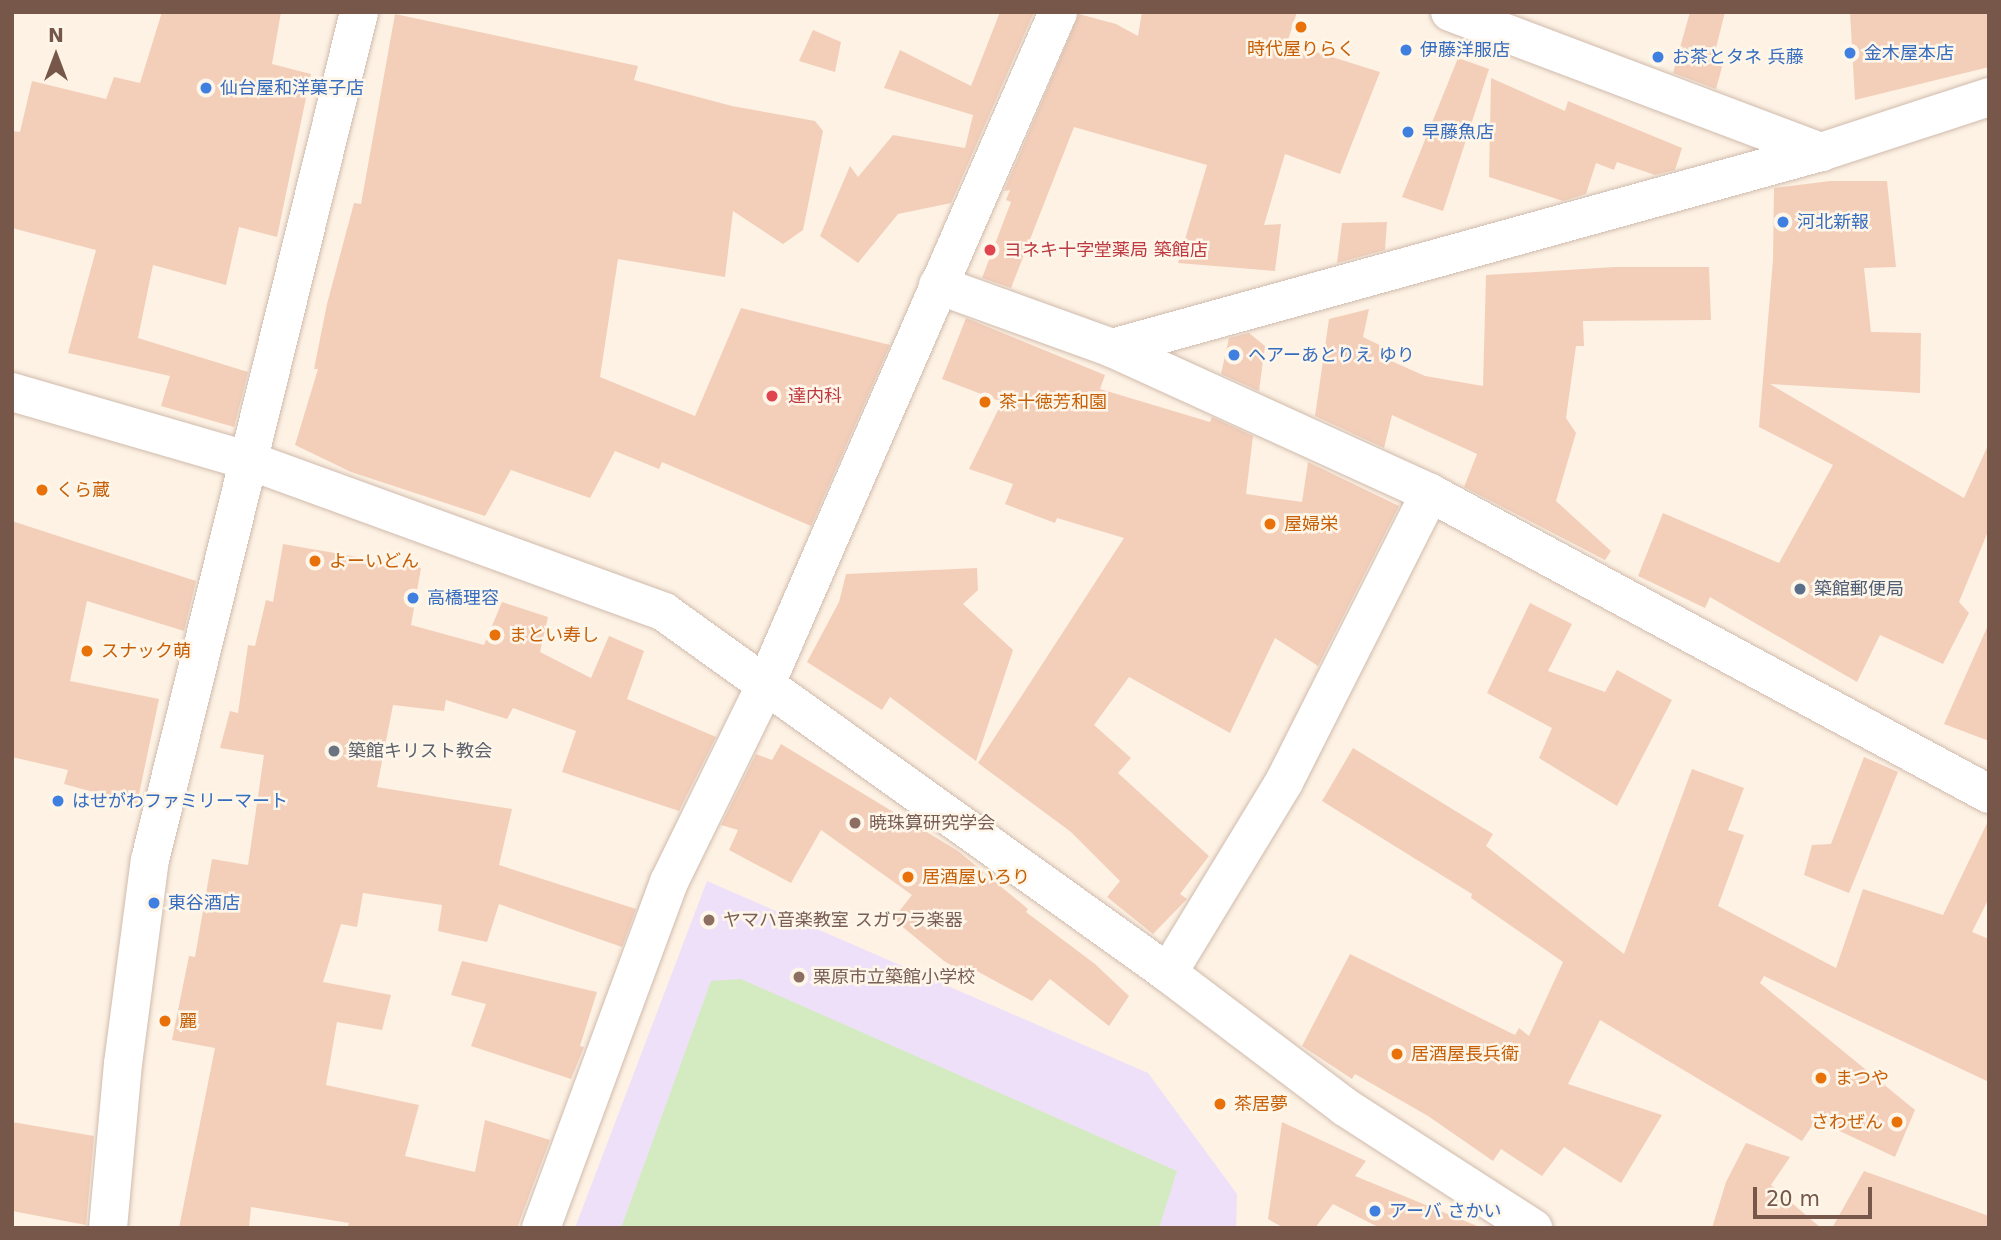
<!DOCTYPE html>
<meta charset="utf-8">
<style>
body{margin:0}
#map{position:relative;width:2001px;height:1240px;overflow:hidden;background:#fdf2e4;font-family:"DejaVu Sans","Noto Sans JP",sans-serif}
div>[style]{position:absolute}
.education>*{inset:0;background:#efe0f9}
.green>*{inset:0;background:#d4ebc2}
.building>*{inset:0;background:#f3cfba}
.roads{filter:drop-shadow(0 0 2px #d0bbad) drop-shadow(0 0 2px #d0bbad)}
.street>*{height:38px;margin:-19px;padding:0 19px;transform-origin:19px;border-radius:19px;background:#fff}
.secondary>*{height:38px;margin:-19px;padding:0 19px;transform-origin:19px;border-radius:19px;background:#fff}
.dots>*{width:19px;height:19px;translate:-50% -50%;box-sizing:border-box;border:4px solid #fff6ea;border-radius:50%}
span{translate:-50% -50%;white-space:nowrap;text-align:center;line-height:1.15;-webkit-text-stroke:5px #fff6ea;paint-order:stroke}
.food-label{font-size:18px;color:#c56008}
.left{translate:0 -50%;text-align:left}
.right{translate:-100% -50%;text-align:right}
.shop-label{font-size:18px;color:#366cbe}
.health-label{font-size:18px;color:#be3a42}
.service-label{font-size:18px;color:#4e5e75}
.worship-label{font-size:18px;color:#5b616d}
.education-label{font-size:18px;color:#785e54}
.frame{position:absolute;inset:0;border:14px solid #765749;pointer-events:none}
.north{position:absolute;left:21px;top:21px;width:70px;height:70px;-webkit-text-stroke:5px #fff6ea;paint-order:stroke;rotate:0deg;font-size:19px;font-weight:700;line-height:28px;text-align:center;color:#765749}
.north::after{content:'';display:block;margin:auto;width:24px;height:32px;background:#765749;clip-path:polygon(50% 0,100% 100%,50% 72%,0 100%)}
.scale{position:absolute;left:1753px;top:1187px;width:119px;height:32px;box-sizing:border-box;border:4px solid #765749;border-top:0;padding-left:9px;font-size:21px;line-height:24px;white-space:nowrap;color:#765749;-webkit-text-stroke:5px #fff6ea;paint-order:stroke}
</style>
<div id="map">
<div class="education">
<div style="clip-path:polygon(707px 881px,1148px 1073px,1237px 1194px,1236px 1228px,575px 1228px)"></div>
</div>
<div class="green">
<div style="clip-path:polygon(741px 979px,1177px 1171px,1159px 1228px,621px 1228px,711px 981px)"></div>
</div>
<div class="building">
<div style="clip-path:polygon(162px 12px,281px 12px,272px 64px,311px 74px,277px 237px,239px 227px,226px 285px,153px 265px,138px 338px,248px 372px,234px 427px,161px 406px,170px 376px,68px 353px,96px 250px,12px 228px,12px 131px,20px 132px,32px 81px,106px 99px,114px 77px,140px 83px)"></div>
<div style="clip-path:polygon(1000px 12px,1034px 12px,951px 203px,898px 214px,858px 263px,820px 236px,850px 166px,858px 177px,893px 135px,965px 148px,973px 115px,884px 88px,900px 50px,971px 86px)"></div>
<div style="clip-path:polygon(1142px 12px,1297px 12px,1287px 43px,1380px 72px,1340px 174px,1285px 154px,1264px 225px,1281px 224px,1275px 271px,1178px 263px,1207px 165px,1074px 127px,1011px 288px,982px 278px,1011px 202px,1006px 200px,1010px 190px,1004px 191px,1079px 14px,1116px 24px,1138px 36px)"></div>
<div style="clip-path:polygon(1690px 12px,1725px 12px,1713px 60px,1722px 67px,1716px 89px,1673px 73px)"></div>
<div style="clip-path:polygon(1850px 12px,1989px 12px,1989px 67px,1855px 100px)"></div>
<div style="clip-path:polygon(395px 14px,638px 66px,634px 80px,732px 106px,815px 121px,823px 131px,803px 230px,783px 244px,733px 211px,725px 277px,618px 259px,600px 377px,695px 416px,741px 308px,890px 345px,811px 526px,662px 462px,659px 469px,615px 451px,590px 498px,511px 470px,485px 516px,351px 472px,295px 445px,318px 369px,314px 369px,327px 304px,354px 203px,361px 204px)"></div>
<div style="clip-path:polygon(813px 30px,841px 42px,835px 72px,799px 61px)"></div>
<div style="clip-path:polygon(1458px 58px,1489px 69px,1443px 211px,1402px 197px)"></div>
<div style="clip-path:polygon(1491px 78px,1565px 111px,1568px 101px,1682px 148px,1675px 170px,1655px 175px,1617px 162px,1614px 170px,1596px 163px,1586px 194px,1563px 201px,1489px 177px)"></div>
<div style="clip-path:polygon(1830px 181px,1887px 181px,1896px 267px,1864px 268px,1871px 332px,1921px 333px,1920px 393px,1770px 384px,1964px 498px,1989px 443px,1989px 529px,1959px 602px,1969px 613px,1943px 664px,1880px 635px,1857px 682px,1710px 597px,1705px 608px,1638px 576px,1663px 513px,1779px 563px,1833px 465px,1759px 427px,1773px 260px,1774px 188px)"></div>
<div style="clip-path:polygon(1387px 222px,1385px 250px,1337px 263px,1342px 223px)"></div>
<div style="clip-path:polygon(1614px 267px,1709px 267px,1711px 320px,1583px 321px,1584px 346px,1576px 346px,1566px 418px,1576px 433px,1556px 501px,1611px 551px,1605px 560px,1464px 487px,1477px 454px,1392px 415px,1384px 448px,1315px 416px,1329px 319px,1369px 309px,1363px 337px,1392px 351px,1389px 360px,1425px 376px,1483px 386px,1486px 275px)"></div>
<div style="clip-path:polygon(966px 318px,1105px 375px,1100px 389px,1210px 422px,1212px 417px,1253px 436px,1246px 494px,1302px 502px,1308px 462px,1399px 506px,1318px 666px,1275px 638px,1230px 733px,1129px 677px,1094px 725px,1131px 758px,1118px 773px,1209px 856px,1180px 894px,1187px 899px,1153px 934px,1107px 897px,1120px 881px,1071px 832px,978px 763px,1124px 538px,1057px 518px,1055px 523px,1005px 504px,1013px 484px,969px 469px,1002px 402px,942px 379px)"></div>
<div style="clip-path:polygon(1249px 333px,1265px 346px,1259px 391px,1221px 374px,1229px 338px)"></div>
<div style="clip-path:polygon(12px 521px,196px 581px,184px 631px,87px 601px,70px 681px,159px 699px,137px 804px,64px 784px,68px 770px,12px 757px)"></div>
<div style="clip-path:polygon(283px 544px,421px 568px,411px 625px,484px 645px,502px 602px,548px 617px,540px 652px,591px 678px,609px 636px,644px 651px,627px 699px,716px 737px,679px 811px,562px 772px,576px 731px,513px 708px,507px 719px,446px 700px,444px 711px,393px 705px,377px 787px,512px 809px,499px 865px,636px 909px,622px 947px,499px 904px,487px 942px,438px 931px,442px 905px,363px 893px,357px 927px,341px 924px,323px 982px,391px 995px,382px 1030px,337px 1022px,326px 1085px,419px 1105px,405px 1156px,475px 1172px,485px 1120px,550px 1140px,517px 1228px,347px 1228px,349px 1223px,251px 1207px,249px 1228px,179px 1228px,215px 1048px,172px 1040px,189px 956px,195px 957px,212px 859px,248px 865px,264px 755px,220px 748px,230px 711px,238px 713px,248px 645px,255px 646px,266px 600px,273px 602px)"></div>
<div style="clip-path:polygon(977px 568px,978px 590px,963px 604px,1013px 650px,976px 761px,890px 697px,882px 710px,807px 662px,839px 602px,846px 574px)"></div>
<div style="clip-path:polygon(1530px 603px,1572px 624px,1548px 671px,1605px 692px,1617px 670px,1672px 700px,1617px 806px,1539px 758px,1552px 728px,1487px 693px)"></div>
<div style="clip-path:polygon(1989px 623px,1989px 741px,1944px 724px)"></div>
<div style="clip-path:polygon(781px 744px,958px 851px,1028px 909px,1026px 912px,1095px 964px,1129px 996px,1109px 1026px,1050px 979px,1032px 1001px,975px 970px,970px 976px,944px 961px,893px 919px,912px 895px,821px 830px,791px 883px,729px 850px,738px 830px,721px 825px,756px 754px,772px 760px)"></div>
<div style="clip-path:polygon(1353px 748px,1493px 834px,1486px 846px,1624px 954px,1692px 769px,1744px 788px,1728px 830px,1744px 835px,1718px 906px,1836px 968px,1863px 889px,1943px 915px,1989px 819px,1989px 898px,1972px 932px,1989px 939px,1989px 1082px,1764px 976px,1760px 983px,1915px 1110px,1895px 1157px,1816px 1120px,1802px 1141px,1600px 1020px,1568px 1084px,1662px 1115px,1621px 1183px,1564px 1147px,1542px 1176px,1501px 1149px,1493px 1161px,1428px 1116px,1355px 1074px,1352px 1079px,1302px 1046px,1350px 954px,1515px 1035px,1519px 1028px,1529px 1036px,1563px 962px,1471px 898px,1472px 894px,1322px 801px)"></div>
<div style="clip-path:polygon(1864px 757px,1898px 772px,1849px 893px,1804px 875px,1812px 845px,1831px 844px)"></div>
<div style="clip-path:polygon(462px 961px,597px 992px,580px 1046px,584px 1047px,571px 1079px,471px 1046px,486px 1004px,451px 995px)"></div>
<div style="clip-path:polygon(12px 1122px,94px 1136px,86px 1225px,12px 1211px)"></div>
<div style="clip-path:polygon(1282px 1122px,1366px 1161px,1355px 1176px,1482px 1228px,1380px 1228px,1333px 1204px,1315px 1228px,1284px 1228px,1268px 1219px)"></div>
<div style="clip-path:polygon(1746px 1143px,1790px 1157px,1771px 1185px,1821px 1228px,1712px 1228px,1726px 1182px)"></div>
<div style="clip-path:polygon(1864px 1171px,1989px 1216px,1989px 1228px,1832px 1228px)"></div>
</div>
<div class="roads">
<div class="street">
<div style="left:938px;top:285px;width:185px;rotate:19.9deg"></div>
<div style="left:1112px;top:348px;width:349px;rotate:24.5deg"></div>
<div style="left:1430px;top:493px;width:635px;rotate:28.3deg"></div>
<div style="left:1112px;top:348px;width:736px;rotate:-15.45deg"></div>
<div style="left:1168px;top:973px;width:223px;rotate:-58.7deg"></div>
<div style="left:1284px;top:782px;width:324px;rotate:-63.2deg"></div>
<div style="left:541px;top:1228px;width:369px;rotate:-69.7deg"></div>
<div style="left:669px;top:882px;width:218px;rotate:-63.9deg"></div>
<div style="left:765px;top:686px;width:735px;rotate:-66.5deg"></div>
</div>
<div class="secondary">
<div style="left:1450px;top:12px;width:397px;rotate:20.7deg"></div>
<div style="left:1821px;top:152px;width:177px;rotate:-18.1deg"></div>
<div style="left:12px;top:392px;width:248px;rotate:16.2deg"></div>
<div style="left:250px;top:461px;width:441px;rotate:20deg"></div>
<div style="left:664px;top:612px;width:620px;rotate:35.61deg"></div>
<div style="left:1168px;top:973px;width:222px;rotate:37.1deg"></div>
<div style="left:1345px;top:1107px;width:224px;rotate:32.8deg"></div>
<div style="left:108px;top:1228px;width:165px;rotate:-84.8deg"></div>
<div style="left:123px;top:1064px;width:206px;rotate:-82.5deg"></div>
<div style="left:150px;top:860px;width:873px;rotate:-76.15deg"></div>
</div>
</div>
<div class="dots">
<div style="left:1301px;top:27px;background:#e8710a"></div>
<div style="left:1406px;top:50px;background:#3f7fe0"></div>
<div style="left:1850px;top:53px;background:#3f7fe0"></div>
<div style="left:1658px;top:57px;background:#3f7fe0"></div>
<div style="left:206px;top:88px;background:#3f7fe0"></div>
<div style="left:1408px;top:132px;background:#3f7fe0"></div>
<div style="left:1783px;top:222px;background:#3f7fe0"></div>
<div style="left:990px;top:250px;background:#e0444e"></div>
<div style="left:1234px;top:355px;background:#3f7fe0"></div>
<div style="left:772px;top:396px;background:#e0444e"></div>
<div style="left:985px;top:402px;background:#e8710a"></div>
<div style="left:42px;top:490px;background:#e8710a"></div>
<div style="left:1270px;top:524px;background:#e8710a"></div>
<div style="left:315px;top:561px;background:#e8710a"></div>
<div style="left:1800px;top:589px;background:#5c6f8a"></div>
<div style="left:413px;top:598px;background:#3f7fe0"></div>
<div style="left:495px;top:635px;background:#e8710a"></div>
<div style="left:87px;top:651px;background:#e8710a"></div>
<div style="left:334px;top:751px;background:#6b7280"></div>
<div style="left:58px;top:801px;background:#3f7fe0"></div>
<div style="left:855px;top:823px;background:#8d6e63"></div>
<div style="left:908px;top:877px;background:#e8710a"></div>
<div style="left:154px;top:903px;background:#3f7fe0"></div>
<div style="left:709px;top:920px;background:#8d6e63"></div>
<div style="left:799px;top:977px;background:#8d6e63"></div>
<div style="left:165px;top:1021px;background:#e8710a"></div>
<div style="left:1397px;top:1054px;background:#e8710a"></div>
<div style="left:1821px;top:1078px;background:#e8710a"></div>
<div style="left:1220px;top:1104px;background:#e8710a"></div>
<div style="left:1897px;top:1122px;background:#e8710a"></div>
<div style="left:1375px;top:1211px;background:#3f7fe0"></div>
</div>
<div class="food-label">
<span style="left:1301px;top:49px">時代屋りらく</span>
<span class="left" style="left:999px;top:402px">茶十徳芳和園</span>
<span class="left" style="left:56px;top:490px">くら蔵</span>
<span class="left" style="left:1284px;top:524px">屋婦栄</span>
<span class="left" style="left:329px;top:561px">よーいどん</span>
<span class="left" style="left:509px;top:635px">まとい寿し</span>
<span class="left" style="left:101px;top:651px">スナック萌</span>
<span class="left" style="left:922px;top:877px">居酒屋いろり</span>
<span class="left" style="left:179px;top:1021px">麗</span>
<span class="left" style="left:1411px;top:1054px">居酒屋長兵衛</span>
<span class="left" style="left:1835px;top:1078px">まつや</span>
<span class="left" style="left:1234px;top:1104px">茶居夢</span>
<span class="right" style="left:1883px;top:1122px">さわぜん</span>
</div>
<div class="shop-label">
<span class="left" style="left:1420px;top:50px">伊藤洋服店</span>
<span class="left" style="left:1864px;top:53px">金木屋本店</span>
<span class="left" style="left:1672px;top:57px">お茶とタネ 兵藤</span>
<span class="left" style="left:220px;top:88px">仙台屋和洋菓子店</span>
<span class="left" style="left:1422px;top:132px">早藤魚店</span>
<span class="left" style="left:1797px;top:222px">河北新報</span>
<span class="left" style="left:1248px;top:355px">ヘアーあとりえ ゆり</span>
<span class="left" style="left:427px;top:598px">高橋理容</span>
<span class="left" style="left:72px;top:801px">はせがわファミリーマート</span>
<span class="left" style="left:168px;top:903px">東谷酒店</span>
<span class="left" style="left:1389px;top:1211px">アーバ さかい</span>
</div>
<div class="health-label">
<span class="left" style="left:1004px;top:250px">ヨネキ十字堂薬局 築館店</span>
<span class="left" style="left:788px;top:396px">達内科</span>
</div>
<div class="service-label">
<span class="left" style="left:1814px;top:589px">築館郵便局</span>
</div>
<div class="worship-label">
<span class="left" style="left:348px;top:751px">築館キリスト教会</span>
</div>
<div class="education-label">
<span class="left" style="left:869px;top:823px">暁珠算研究学会</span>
<span class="left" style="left:723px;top:920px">ヤマハ音楽教室 スガワラ楽器</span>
<span class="left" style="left:813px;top:977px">栗原市立築館小学校</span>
</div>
<div class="frame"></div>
<div class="north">N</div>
<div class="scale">20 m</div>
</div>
